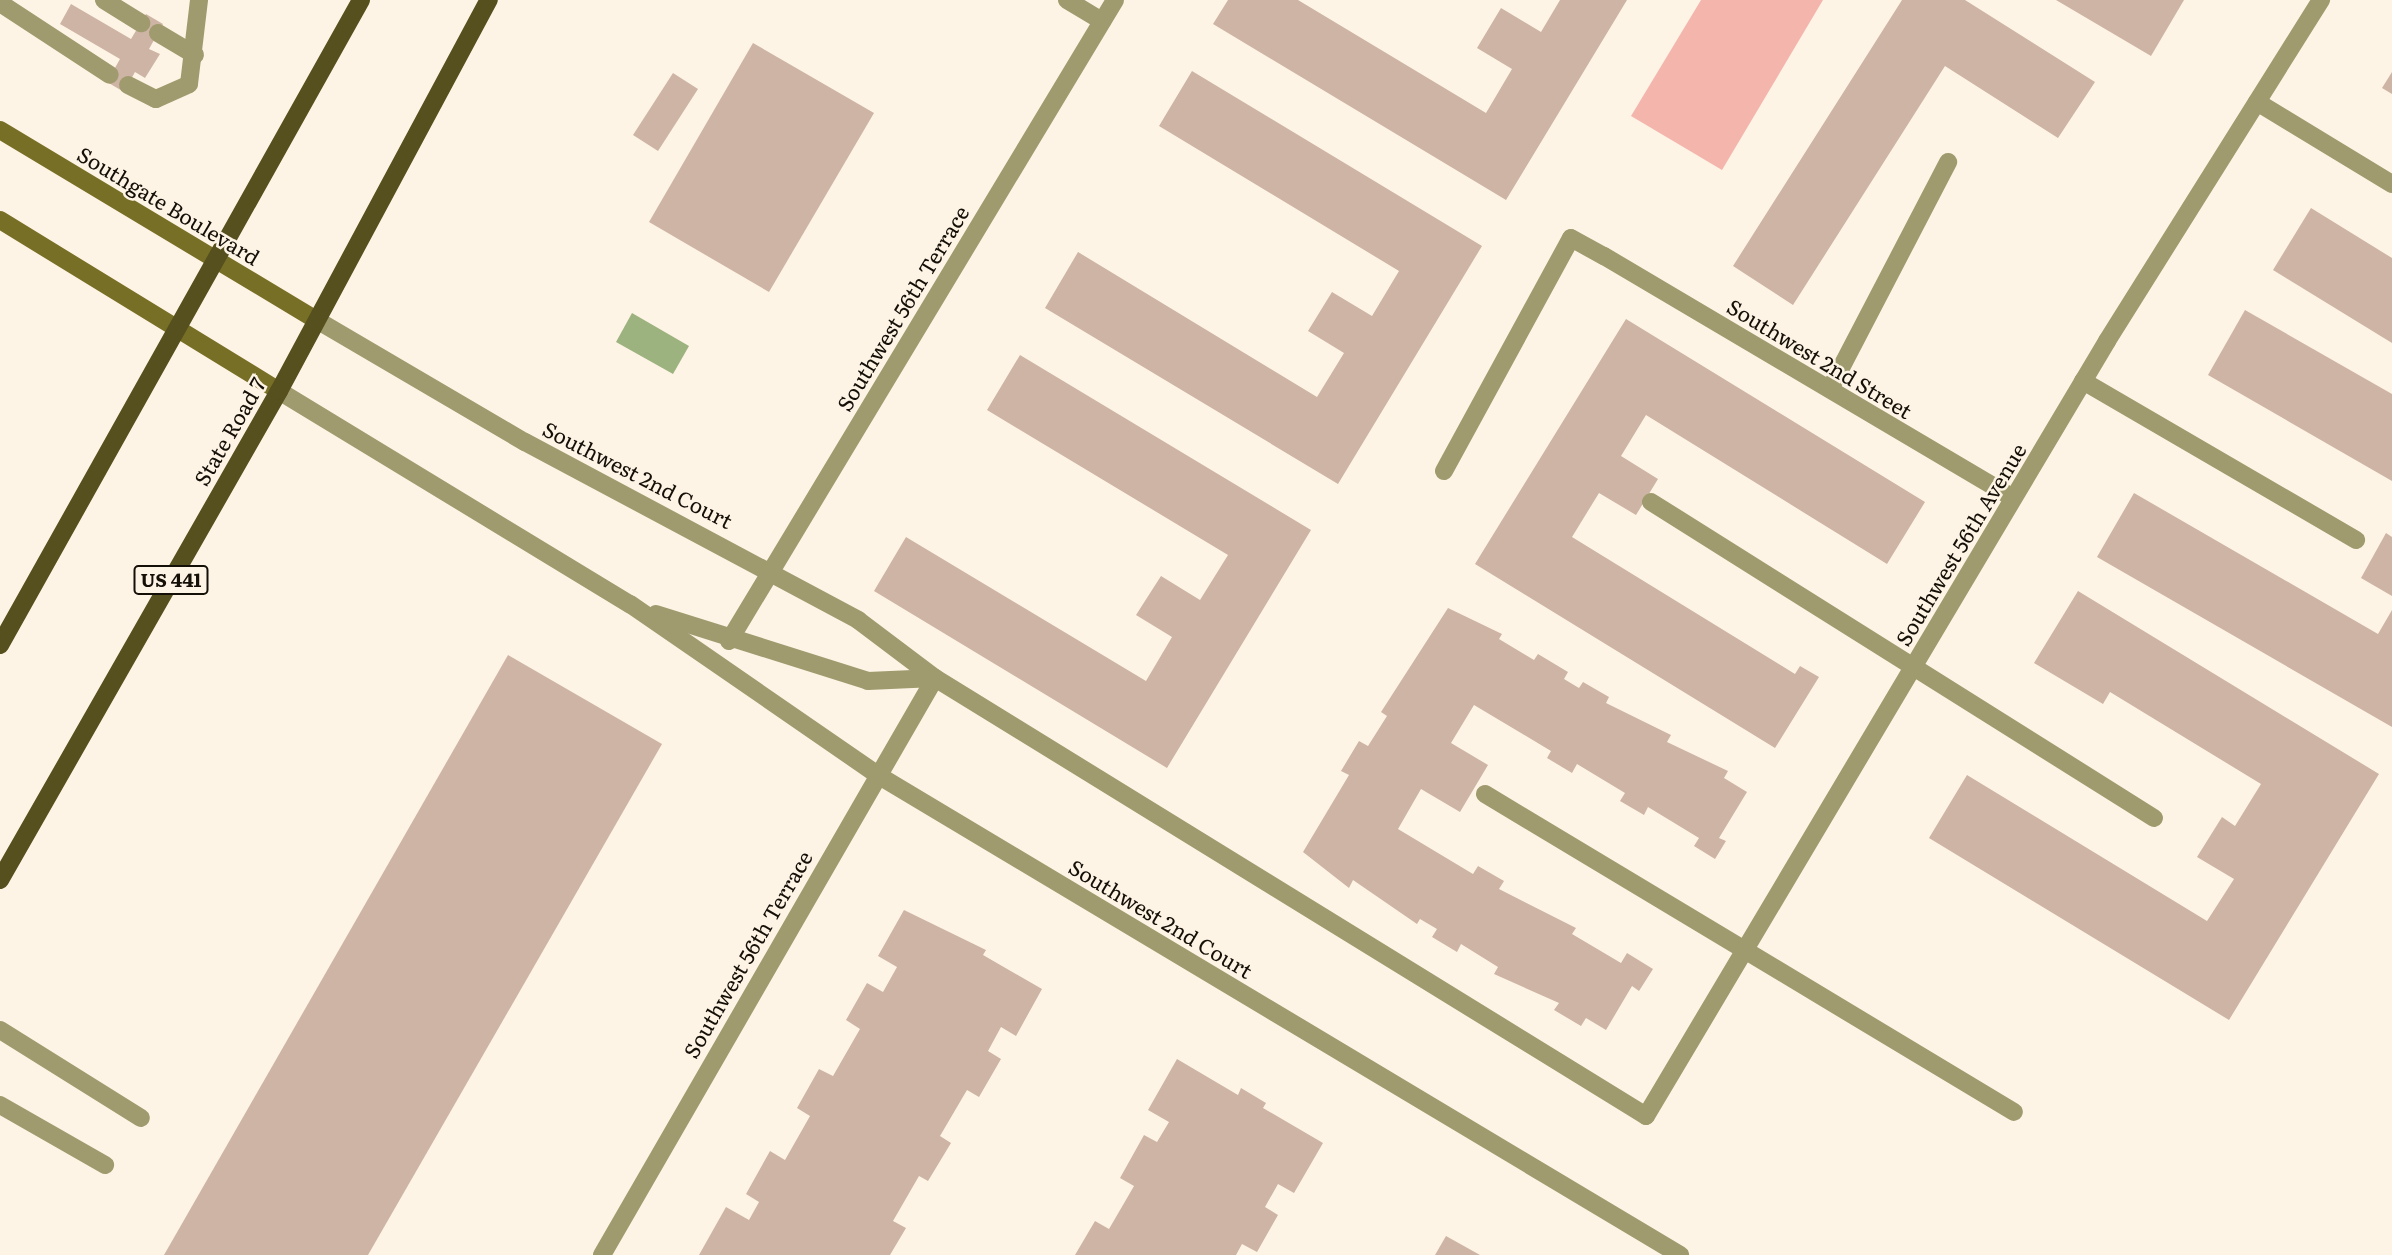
<!DOCTYPE html>
<style>
body{margin:0}
#map{position:relative;width:2392px;height:1255px;overflow:hidden;background:#fef4e5;font-family:Literata,serif}
div>[style]{position:absolute}
.green>*{inset:0;background:#f4b6ac}
.water>*{inset:0;background:#9db37f}
.building>*{inset:0;background:#ceb4a4}
.service>*{height:18px;margin:-9px;padding:0 9px;transform-origin:9px;border-radius:9px;background:#a09b6e}
.minor>*{height:18px;margin:-9px;padding:0 9px;transform-origin:9px;border-radius:9px;background:#a09b6e}
.secondary>*{height:18px;margin:-9px;padding:0 9px;transform-origin:9px;border-radius:9px;background:#786f26}
.primary>*{height:18px;margin:-9px;padding:0 9px;transform-origin:9px;border-radius:9px;background:#56501e}
span{translate:-50% -50%;white-space:nowrap;text-align:center;line-height:1.15;-webkit-text-stroke:5px #fef4e5;paint-order:stroke}
.shield-label span{padding:2px 5px;background:#fef4e5;border:2px solid;border-radius:5px;-webkit-text-stroke-width:0}
.shield-label{font-size:19px;color:#140f07;font-weight:700}
.street-label{font-size:21px;color:#140f07}
</style>
<div id="map">
<div class="green">
<div style="clip-path:polygon(1701px 0,1823px 0,1722px 170px,1631px 116px)"></div>
</div>
<div class="water">
<div style="clip-path:polygon(632px 313px,689px 346px,673px 374px,616px 342px)"></div>
</div>
<div class="building">
<div style="clip-path:polygon(1228px 0,1298px 0,1486px 113px,1512px 69px,1477px 48px,1501px 8px,1541px 32px,1560px 0,1627px 0,1506px 200px,1213px 24px)"></div>
<div style="clip-path:polygon(1902px 0,1965px 0,2095px 82px,2058px 138px,1945px 66px,1793px 305px,1733px 266px)"></div>
<div style="clip-path:polygon(2056px 0,2184px 0,2151px 56px)"></div>
<div style="clip-path:polygon(71px 4px,131px 39px,146px 14px,163px 24px,149px 49px,160px 54px,145px 78px,135px 72px,124px 92px,107px 82px,120px 59px,60px 24px)"></div>
<div style="clip-path:polygon(753px 43px,874px 113px,769px 292px,649px 222px)"></div>
<div style="clip-path:polygon(1192px 71px,1482px 246px,1338px 484px,1045px 308px,1078px 252px,1317px 397px,1344px 353px,1308px 331px,1332px 292px,1372px 316px,1399px 271px,1159px 126px)"></div>
<div style="clip-path:polygon(2392px 72px,2392px 94px,2382px 88px)"></div>
<div style="clip-path:polygon(673px 73px,698px 89px,658px 151px,633px 135px)"></div>
<div style="clip-path:polygon(2311px 208px,2392px 258px,2392px 343px,2273px 270px)"></div>
<div style="clip-path:polygon(2245px 310px,2392px 394px,2392px 481px,2208px 375px)"></div>
<div style="clip-path:polygon(1626px 319px,1925px 502px,1887px 564px,1646px 415px,1621px 456px,1658px 479px,1636px 515px,1599px 493px,1572px 537px,1795px 674px,1800px 666px,1819px 677px,1775px 748px,1475px 564px)"></div>
<div style="clip-path:polygon(1020px 355px,1311px 530px,1167px 768px,874px 591px,906px 537px,1146px 681px,1172px 637px,1136px 615px,1161px 576px,1200px 600px,1228px 555px,987px 410px)"></div>
<div style="clip-path:polygon(2134px 493px,2378px 634px,2392px 610px,2392px 727px,2097px 557px)"></div>
<div style="clip-path:polygon(2386px 533px,2392px 537px,2392px 596px,2361px 578px)"></div>
<div style="clip-path:polygon(2078px 591px,2379px 774px,2229px 1020px,1929px 838px,1967px 775px,2207px 921px,2234px 879px,2197px 857px,2222px 817px,2235px 826px,2261px 784px,2110px 692px,2103px 704px,2034px 663px)"></div>
<div style="clip-path:polygon(1448px 608px,1502px 634px,1499px 639px,1534px 660px,1538px 654px,1568px 672px,1564px 679px,1579px 688px,1583px 682px,1609px 697px,1606px 703px,1671px 735px,1667px 742px,1728px 771px,1724px 778px,1747px 792px,1719px 838px,1726px 841px,1715px 859px,1694px 846px,1699px 838px,1648px 807px,1644px 815px,1620px 801px,1625px 793px,1577px 764px,1572px 773px,1547px 758px,1551px 751px,1474px 705px,1451px 743px,1488px 765px,1460px 812px,1421px 789px,1398px 829px,1473px 874px,1478px 866px,1504px 881px,1499px 889px,1576px 928px,1572px 934px,1621px 963px,1627px 953px,1653px 969px,1639px 991px,1632px 986px,1606px 1030px,1586px 1018px,1581px 1026px,1554px 1010px,1559px 1003px,1494px 974px,1498px 967px,1461px 944px,1457px 952px,1432px 937px,1437px 929px,1420px 919px,1417px 924px,1353px 880px,1349px 888px,1303px 852px,1349px 775px,1341px 771px,1359px 741px,1368px 746px,1387px 716px,1381px 712px)"></div>
<div style="clip-path:polygon(508px 655px,662px 744px,368px 1255px,164px 1255px)"></div>
<div style="clip-path:polygon(904px 910px,986px 950px,983px 955px,1042px 989px,1016px 1036px,1001px 1027px,988px 1051px,1001px 1059px,979px 1097px,967px 1090px,940px 1136px,951px 1143px,928px 1181px,919px 1176px,893px 1221px,906px 1228px,890px 1255px,699px 1255px,726px 1207px,749px 1220px,759px 1202px,746px 1194px,770px 1151px,785px 1160px,810px 1116px,797px 1108px,819px 1069px,833px 1076px,860px 1029px,846px 1020px,867px 983px,883px 992px,897px 967px,878px 956px)"></div>
<div style="clip-path:polygon(1177px 1059px,1238px 1095px,1241px 1088px,1266px 1103px,1263px 1108px,1323px 1143px,1294px 1193px,1278px 1184px,1265px 1207px,1278px 1215px,1257px 1252px,1242px 1244px,1236px 1255px,1075px 1255px,1095px 1221px,1109px 1229px,1134px 1186px,1120px 1178px,1144px 1135px,1157px 1142px,1169px 1122px,1148px 1110px)"></div>
<div style="clip-path:polygon(1446px 1236px,1480px 1255px,1435px 1255px)"></div>
</div>
<div class="service">
<div style="left:104px;top:0;width:44px;rotate:31.9deg"></div>
<div style="left:0;top:3px;width:131px;rotate:33.2deg"></div>
<div style="left:158px;top:33px;width:43px;rotate:30.7deg"></div>
<div style="left:128px;top:85px;width:31px;rotate:27deg"></div>
<div style="left:156px;top:99px;width:36px;rotate:-24deg"></div>
<div style="left:189px;top:84px;width:85px;rotate:-83.2deg"></div>
<div style="left:2257px;top:102px;width:158px;rotate:31.3deg"></div>
<div style="left:2083px;top:381px;width:316px;rotate:30.2deg"></div>
<div style="left:1830px;top:389px;width:256px;rotate:-62.5deg"></div>
<div style="left:1444px;top:471px;width:265px;rotate:-61.4deg"></div>
<div style="left:1571px;top:238px;width:38px;rotate:29deg"></div>
<div style="left:1651px;top:502px;width:594px;rotate:32.14deg"></div>
<div style="left:1485px;top:794px;width:617px;rotate:31.01deg"></div>
<div style="left:0;top:1030px;width:166px;rotate:32deg"></div>
<div style="left:0;top:1105px;width:121px;rotate:29.7deg"></div>
</div>
<div class="minor">
<div style="left:1067px;top:0;width:41px;rotate:31deg"></div>
<div style="left:1604px;top:256px;width:475px;rotate:30.6deg"></div>
<div style="left:315px;top:319px;width:243px;rotate:30.4deg"></div>
<div style="left:525px;top:442px;width:378px;rotate:28.1deg"></div>
<div style="left:858px;top:620px;width:96px;rotate:37deg"></div>
<div style="left:935px;top:678px;width:835px;rotate:31.63deg"></div>
<div style="left:1646px;top:1116px;width:902px;rotate:-59.25deg"></div>
<div style="left:2107px;top:341px;width:403px;rotate:-57.9deg"></div>
<div style="left:279px;top:391px;width:411px;rotate:31.3deg"></div>
<div style="left:630px;top:604px;width:299px;rotate:34.6deg"></div>
<div style="left:876px;top:774px;width:937px;rotate:30.89deg"></div>
<div style="left:656px;top:614px;width:222px;rotate:17.5deg"></div>
<div style="left:868px;top:681px;width:67px;rotate:-2.6deg"></div>
<div style="left:729px;top:641px;width:748px;rotate:-58.94deg"></div>
<div style="left:602px;top:1255px;width:666px;rotate:-60.01deg"></div>
</div>
<div class="secondary">
<div style="left:0;top:130px;width:367px;rotate:31deg"></div>
<div style="left:0;top:220px;width:327px;rotate:31.5deg"></div>
</div>
<div class="primary">
<div style="left:0;top:645px;width:739px;rotate:-60.76deg"></div>
<div style="left:0;top:880px;width:563px;rotate:-60.29deg"></div>
<div style="left:279px;top:391px;width:444px;rotate:-61.8deg"></div>
</div>
<div class="shield-label">
<span style="left:171px;top:580px">US 441</span>
</div>
<div class="street-label">
<span style="left:169px;top:205px;rotate:31deg">Southgate Boulevard</span>
<span style="left:902px;top:308px;rotate:-59deg">Southwest 56th Terrace</span>
<span style="left:1820px;top:358px;rotate:31deg">Southwest 2nd Street</span>
<span style="left:229px;top:431px;rotate:-60deg">State Road 7</span>
<span style="left:638px;top:474px;rotate:27deg">Southwest 2nd Court</span>
<span style="left:1960px;top:544px;rotate:-59deg">Southwest 56th Avenue</span>
<span style="left:1161px;top:918px;rotate:31deg">Southwest 2nd Court</span>
<span style="left:747px;top:954px;rotate:-60deg">Southwest 56th Terrace</span>
</div>
</div>
